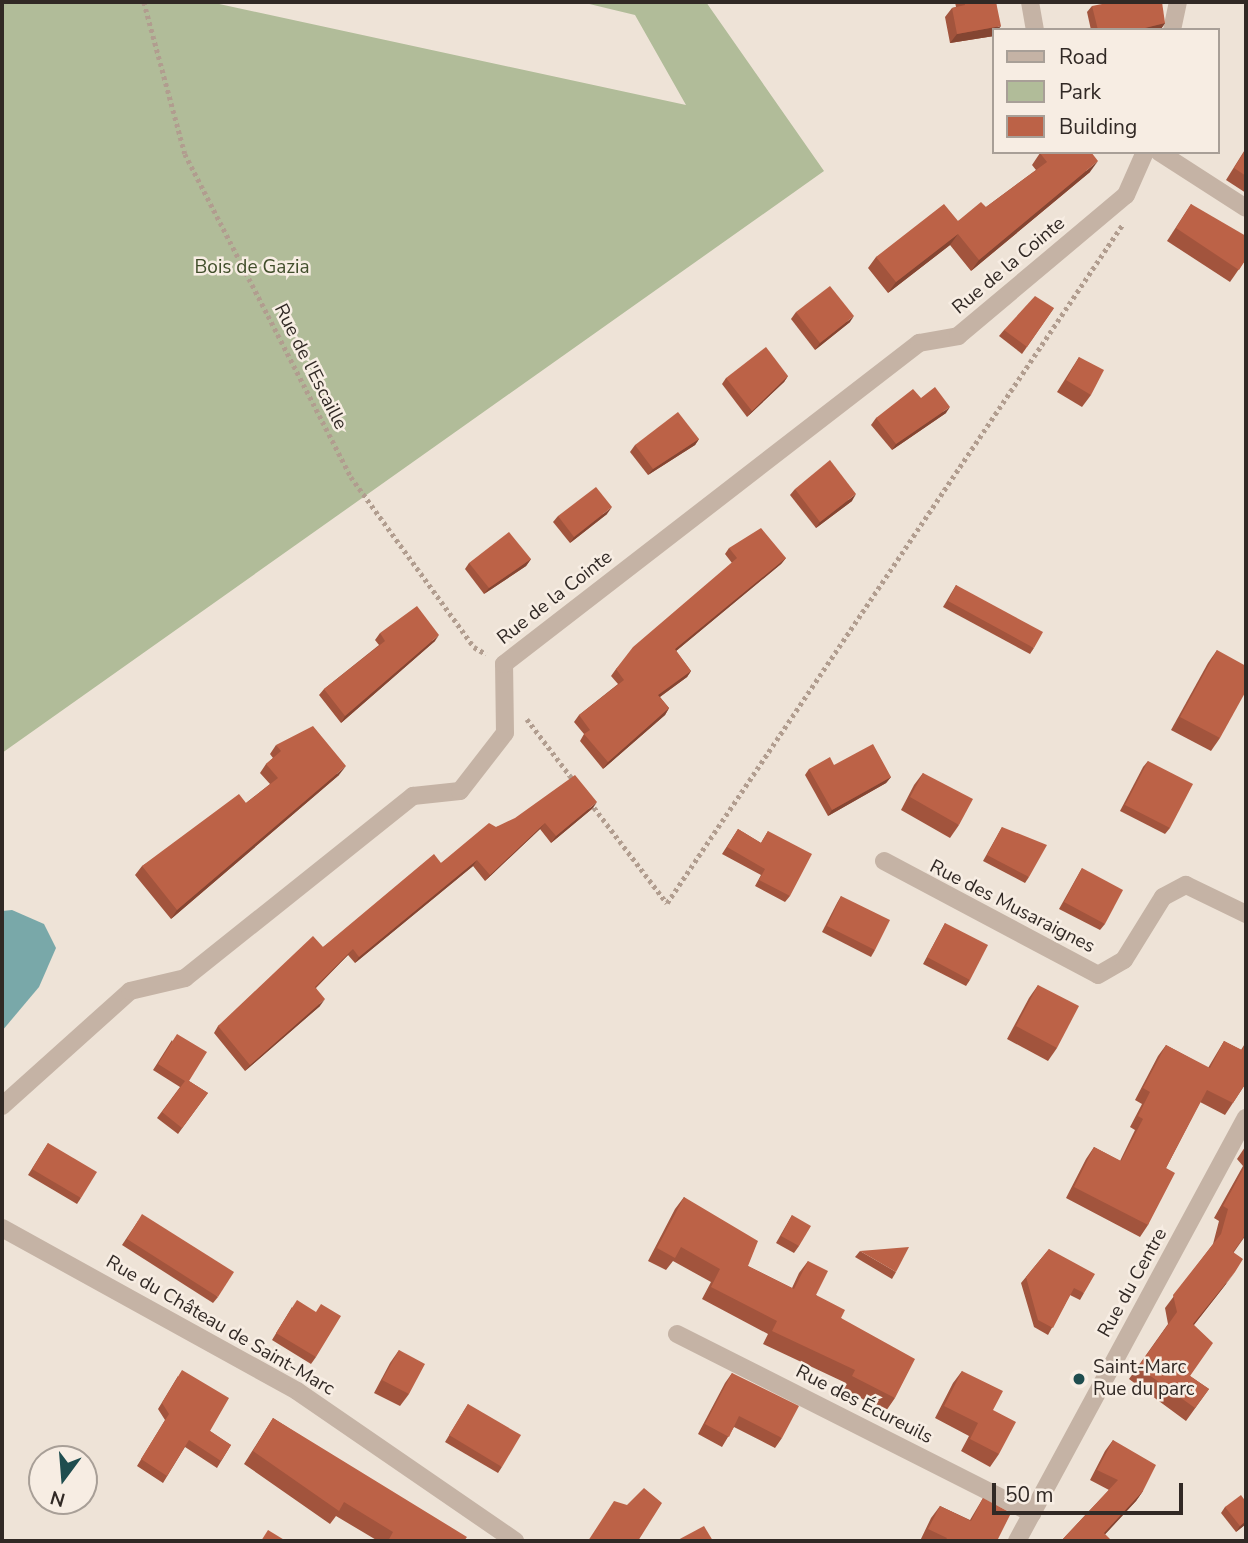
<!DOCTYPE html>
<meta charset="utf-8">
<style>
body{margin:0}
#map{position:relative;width:1248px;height:1543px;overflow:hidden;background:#eee3d7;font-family:"Nunito Sans",sans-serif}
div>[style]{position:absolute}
.green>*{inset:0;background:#b1bc99}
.water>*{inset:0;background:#79a8a9}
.path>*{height:4.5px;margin-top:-2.25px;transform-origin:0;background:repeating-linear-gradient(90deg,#b19d8f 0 3.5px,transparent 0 7px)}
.minor>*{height:18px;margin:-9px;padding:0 9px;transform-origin:9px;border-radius:9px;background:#c5b3a5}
.wall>*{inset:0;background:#a2543d}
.shaded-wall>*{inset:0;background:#844532}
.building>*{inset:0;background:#bc6247}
.dots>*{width:19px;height:19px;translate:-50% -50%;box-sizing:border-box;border:4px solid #f7ede3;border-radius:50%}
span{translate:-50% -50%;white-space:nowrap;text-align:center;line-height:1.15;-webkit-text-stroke:5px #f7ede3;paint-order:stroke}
.street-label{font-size:19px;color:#312925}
.park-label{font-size:19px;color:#414e2b}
.poi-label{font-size:19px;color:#312925}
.left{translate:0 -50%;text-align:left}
.frame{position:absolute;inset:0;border:4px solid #312925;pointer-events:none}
.legend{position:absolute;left:992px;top:28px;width:228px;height:126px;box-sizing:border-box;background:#f7ede3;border:2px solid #a89f97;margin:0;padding:9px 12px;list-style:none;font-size:21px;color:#312925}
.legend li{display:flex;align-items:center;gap:14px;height:35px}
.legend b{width:35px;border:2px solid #a89f97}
.north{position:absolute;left:28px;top:1445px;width:70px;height:70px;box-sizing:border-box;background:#f7ede3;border:2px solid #a89f97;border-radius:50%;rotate:196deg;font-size:19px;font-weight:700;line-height:28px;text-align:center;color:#312925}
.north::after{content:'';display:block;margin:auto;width:24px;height:32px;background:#1f4d4f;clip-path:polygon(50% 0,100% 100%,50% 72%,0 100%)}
.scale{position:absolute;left:992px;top:1483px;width:191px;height:32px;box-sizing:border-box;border:4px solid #312925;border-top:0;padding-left:9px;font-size:21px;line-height:24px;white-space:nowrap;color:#312925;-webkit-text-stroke:5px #f7ede3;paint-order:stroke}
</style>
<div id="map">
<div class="green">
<div style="clip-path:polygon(2px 2px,210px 2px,686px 105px,635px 15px,581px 2px,706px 2px,824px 171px,2px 753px)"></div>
</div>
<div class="water">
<div style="clip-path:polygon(12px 910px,44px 924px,56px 948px,39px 987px,2px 1031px,2px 911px)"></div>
</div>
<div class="path">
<div style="left:144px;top:2px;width:157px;rotate:74.9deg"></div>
<div style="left:185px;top:154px;width:363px;rotate:62.8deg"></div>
<div style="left:351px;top:477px;width:210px;rotate:54.1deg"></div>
<div style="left:474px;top:647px;width:14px;rotate:30deg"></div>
<div style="left:527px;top:719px;width:78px;rotate:52.8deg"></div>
<div style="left:590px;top:802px;width:127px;rotate:52.7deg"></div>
<div style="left:667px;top:903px;width:817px;rotate:-56.13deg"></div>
</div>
<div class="minor">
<div style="left:1030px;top:2px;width:28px;rotate:80deg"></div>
<div style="left:1172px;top:30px;width:29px;rotate:-78deg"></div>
<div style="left:1159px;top:152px;width:103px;rotate:32.8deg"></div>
<div style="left:884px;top:861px;width:242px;rotate:28deg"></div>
<div style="left:1098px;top:975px;width:30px;rotate:-30deg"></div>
<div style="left:1124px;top:960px;width:74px;rotate:-58.2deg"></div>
<div style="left:1163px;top:897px;width:26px;rotate:-28deg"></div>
<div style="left:1186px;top:885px;width:67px;rotate:25.8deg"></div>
<div style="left:2px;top:1106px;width:172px;rotate:-41.9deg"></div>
<div style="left:130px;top:991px;width:57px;rotate:-13.3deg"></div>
<div style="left:185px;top:978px;width:292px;rotate:-38.6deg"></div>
<div style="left:413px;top:796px;width:47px;rotate:-6.1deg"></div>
<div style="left:460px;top:791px;width:73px;rotate:-52.2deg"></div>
<div style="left:505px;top:733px;width:69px;rotate:-90.8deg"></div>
<div style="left:504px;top:664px;width:525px;rotate:-37.72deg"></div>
<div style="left:919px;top:343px;width:40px;rotate:-10deg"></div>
<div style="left:958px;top:336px;width:219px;rotate:-40deg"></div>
<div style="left:1126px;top:195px;width:47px;rotate:-66.2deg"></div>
<div style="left:2px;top:1228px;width:337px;rotate:28.9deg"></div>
<div style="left:297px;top:1391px;width:265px;rotate:34.5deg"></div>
<div style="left:677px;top:1334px;width:398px;rotate:26.8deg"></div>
<div style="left:1017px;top:1541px;width:481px;rotate:-61.6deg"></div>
</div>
<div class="wall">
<div style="clip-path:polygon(955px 2px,996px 2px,998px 30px,994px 36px,950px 43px,945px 17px,952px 8px,956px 7px)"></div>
<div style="clip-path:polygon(1092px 6px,1165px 23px,1161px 29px,1159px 30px,1091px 30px,1087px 12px)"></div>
<div style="clip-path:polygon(1246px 148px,1246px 193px,1226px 180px)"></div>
<div style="clip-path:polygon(1040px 153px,1090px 172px,971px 271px,950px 245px,888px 293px,868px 268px,876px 257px,958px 221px,986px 207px,1036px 170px,1032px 165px)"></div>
<div style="clip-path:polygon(1191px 204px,1246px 259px,1230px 282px,1167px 241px)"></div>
<div style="clip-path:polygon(1054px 308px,1022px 354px,999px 336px,1004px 330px)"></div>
<div style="clip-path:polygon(796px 312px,850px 322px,815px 350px,791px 319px)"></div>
<div style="clip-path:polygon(1079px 357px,1091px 395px,1082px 407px,1057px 392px)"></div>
<div style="clip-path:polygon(788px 376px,784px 382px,747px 417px,722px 384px,726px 378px)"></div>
<div style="clip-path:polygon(921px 398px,946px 413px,892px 450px,871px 425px,876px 418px)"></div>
<div style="clip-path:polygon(699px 439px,695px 445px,648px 475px,630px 452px,635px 445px)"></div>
<div style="clip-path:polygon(795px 489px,852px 501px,816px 528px,790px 495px)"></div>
<div style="clip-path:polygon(607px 514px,570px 543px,553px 522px,558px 516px)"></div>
<div style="clip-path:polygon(729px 548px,786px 558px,781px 564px,676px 651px,691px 671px,687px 677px,660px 697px,669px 708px,665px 715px,603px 769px,580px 741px,584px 734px,574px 722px,579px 715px,618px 684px,611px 676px,616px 669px,732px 563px,725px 554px)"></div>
<div style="clip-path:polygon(531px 559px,526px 566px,484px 594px,465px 569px,469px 563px)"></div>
<div style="clip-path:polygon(956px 585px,1034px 648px,1030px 654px,943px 607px)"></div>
<div style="clip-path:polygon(380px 633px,435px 641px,341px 723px,319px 695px,324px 689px,379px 645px,375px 640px)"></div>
<div style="clip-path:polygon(1217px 650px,1220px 738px,1211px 751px,1171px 730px,1208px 663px)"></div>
<div style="clip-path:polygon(276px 745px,339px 775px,171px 919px,135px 875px,142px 866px,246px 803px,270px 784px,260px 773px,266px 764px,273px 758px,270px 754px)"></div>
<div style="clip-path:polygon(1148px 761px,1170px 828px,1165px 834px,1120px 811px,1143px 767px)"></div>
<div style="clip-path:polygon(834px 765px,891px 777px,886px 783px,828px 816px,805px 775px,809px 769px)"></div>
<div style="clip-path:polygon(923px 773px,959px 825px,950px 838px,901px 810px,914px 785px)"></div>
<div style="clip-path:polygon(593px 808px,551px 843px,540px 829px,485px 881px,473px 866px,355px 963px,348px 955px,316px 988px,320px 1006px,245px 1071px,214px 1033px,218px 1026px,323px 947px,441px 863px,496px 827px)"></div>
<div style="clip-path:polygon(1002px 827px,1029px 877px,1025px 883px,983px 861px)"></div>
<div style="clip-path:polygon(738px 829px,761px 843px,768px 831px,790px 896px,785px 902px,755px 886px,761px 875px,722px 854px)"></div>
<div style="clip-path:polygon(1082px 868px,1105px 924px,1100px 930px,1059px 909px)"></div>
<div style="clip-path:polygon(841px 896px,875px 950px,871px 957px,822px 932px,837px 903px)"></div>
<div style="clip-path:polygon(945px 923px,970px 980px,966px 986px,923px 964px)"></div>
<div style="clip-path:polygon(1038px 985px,1057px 1048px,1048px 1061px,1007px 1039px,1029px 998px)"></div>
<div style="clip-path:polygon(172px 1040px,189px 1081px,208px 1093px,178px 1134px,157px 1118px,180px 1087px,153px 1070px)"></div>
<div style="clip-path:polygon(1224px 1041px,1241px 1050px,1246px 1042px,1246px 1083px,1225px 1115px,1200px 1102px,1166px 1168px,1148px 1225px,1140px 1237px,1066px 1198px,1086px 1159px,1094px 1147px,1120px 1161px,1135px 1130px,1130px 1127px,1142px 1104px,1135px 1100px,1158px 1056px,1166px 1045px,1208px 1068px)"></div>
<div style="clip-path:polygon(48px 1143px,81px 1198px,77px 1204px,28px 1175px)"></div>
<div style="clip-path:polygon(1245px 1147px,1246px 1147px,1246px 1235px,1234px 1252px,1226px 1284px,1194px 1325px,1190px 1376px,1209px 1389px,1186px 1421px,1129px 1379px,1168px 1324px,1165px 1308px,1213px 1244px,1219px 1221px,1214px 1218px,1243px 1166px,1237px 1159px)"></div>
<div style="clip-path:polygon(684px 1197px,748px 1266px,792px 1288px,799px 1273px,808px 1261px,816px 1295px,841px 1318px,895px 1398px,886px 1411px,843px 1389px,846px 1383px,763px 1344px,768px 1334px,702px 1299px,711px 1282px,673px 1261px,666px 1270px,648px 1261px,675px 1209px)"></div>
<div style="clip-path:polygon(792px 1215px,799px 1246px,794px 1253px,776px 1243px)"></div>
<div style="clip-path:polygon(138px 1221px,218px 1297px,213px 1303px,122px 1245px)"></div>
<div style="clip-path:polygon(1049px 1249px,1084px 1293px,1080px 1300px,1070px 1295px,1048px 1335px,1034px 1327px,1021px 1283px)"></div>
<div style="clip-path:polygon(860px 1251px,896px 1272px,892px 1279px,855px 1257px)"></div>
<div style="clip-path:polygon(292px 1307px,316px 1357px,311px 1364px,272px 1340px)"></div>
<div style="clip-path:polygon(399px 1350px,409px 1394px,400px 1406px,374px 1393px,390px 1363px)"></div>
<div style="clip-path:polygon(962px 1371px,993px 1410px,999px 1454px,990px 1467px,961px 1451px,969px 1436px,935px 1418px,953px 1383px)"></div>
<div style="clip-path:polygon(732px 1373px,782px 1438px,775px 1448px,734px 1427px,722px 1447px,698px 1434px,725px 1383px)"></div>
<div style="clip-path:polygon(178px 1376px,210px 1431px,231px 1445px,217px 1468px,185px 1447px,163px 1483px,137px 1466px,165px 1420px,158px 1409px)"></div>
<div style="clip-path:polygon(468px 1404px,502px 1467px,498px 1473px,445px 1442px)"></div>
<div style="clip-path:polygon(273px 1418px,464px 1541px,378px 1541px,336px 1516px,330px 1524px,244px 1464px)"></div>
<div style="clip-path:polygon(1113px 1440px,1143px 1491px,1136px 1501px,1105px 1534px,1061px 1541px,1109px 1490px,1090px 1480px,1105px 1451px)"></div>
<div style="clip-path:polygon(983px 1498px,997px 1541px,920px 1541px,931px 1518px,940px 1506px,970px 1520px)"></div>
<div style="clip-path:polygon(1246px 1502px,1246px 1524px,1236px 1532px,1221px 1513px,1225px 1507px)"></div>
</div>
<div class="shaded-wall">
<div style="clip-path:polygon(1165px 23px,1161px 29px,1137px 30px)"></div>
<div style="clip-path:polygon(1001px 26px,998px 30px,994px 30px,994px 36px,950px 43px,957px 34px)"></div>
<div style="clip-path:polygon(1098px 161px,1090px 172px,971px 271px,979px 260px)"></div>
<div style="clip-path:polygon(958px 234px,950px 245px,888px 293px,896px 282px)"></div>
<div style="clip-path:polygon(854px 316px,850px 322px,815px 350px,820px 343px)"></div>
<div style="clip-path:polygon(788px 376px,784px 382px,747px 417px,752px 411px)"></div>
<div style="clip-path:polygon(950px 407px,946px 413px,892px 450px,896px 444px)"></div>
<div style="clip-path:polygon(699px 439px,695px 445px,648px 475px,653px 469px)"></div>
<div style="clip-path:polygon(856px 494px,852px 501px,816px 528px,820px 522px)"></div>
<div style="clip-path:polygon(612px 507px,607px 514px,570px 543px,574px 537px)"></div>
<div style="clip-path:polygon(786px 558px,781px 564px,670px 656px,675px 649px)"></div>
<div style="clip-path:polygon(531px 559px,526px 566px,484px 594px,489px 588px)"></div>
<div style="clip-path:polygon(439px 635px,435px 641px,341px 723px,345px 716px)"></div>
<div style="clip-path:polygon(691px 671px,687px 677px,654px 701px,658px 695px)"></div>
<div style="clip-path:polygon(669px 708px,665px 715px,603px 769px,608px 762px)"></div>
<div style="clip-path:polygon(346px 766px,339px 775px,171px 919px,177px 910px)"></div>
<div style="clip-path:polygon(891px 777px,886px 783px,828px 816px,832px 810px)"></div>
<div style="clip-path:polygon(597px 802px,593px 808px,551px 843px,556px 836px)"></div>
<div style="clip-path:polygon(545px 823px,540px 829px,485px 881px,490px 875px)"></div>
<div style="clip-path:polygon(477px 860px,473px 866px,355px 963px,359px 957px)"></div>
<div style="clip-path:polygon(353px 949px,348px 955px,310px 993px,315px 987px)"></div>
<div style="clip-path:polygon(325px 999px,320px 1006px,245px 1071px,250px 1065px)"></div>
<div style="clip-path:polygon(1235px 1272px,1226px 1284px,1185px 1336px,1193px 1324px)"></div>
<div style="clip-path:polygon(1143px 1491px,1136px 1501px,1099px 1541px,1104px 1533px)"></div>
<div style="clip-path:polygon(1246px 1521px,1246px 1524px,1236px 1532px,1240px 1526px)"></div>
</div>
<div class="building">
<div style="clip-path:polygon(964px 2px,996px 2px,1001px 26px,957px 34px,952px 8px,965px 5px)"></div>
<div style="clip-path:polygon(1112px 2px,1162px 2px,1165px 23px,1137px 30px,1098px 30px,1092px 6px)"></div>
<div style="clip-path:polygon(1246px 149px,1246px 176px,1234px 168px)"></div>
<div style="clip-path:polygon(1041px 152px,1091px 152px,1098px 161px,979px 260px,958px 234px,896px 282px,876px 257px,944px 204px,958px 221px,981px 202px,986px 207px,1047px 162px,1040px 153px)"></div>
<div style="clip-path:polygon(1191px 204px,1246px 236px,1246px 259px,1239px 270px,1176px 228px)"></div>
<div style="clip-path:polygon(830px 286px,854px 316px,820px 343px,796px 312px)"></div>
<div style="clip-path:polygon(1035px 296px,1054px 308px,1027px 347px,1004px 330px)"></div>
<div style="clip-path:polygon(766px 347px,788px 376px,752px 411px,726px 378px)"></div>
<div style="clip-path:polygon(1079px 357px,1104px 370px,1091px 395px,1066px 380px)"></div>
<div style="clip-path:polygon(935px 387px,950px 407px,896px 444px,876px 418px,913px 389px,921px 398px)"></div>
<div style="clip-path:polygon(678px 412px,699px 439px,653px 469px,635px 445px)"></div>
<div style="clip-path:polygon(830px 460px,856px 494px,820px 522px,795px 489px)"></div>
<div style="clip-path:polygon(596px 487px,612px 507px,574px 537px,558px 516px)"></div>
<div style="clip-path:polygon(761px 528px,786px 558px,675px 649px,691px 671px,658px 695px,669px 708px,608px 762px,584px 734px,590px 730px,579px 715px,624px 680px,616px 669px,633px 647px,737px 558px,729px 548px)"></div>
<div style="clip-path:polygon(509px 532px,531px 559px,489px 588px,469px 563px)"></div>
<div style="clip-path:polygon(956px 585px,1043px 632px,1034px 648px,948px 601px)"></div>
<div style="clip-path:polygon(417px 606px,439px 635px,345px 716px,324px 689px,385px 641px,380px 633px)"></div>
<div style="clip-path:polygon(1217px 650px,1246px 666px,1246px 691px,1220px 738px,1180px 717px)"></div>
<div style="clip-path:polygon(313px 726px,346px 766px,177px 910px,142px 866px,239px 794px,246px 803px,278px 778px,266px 764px,281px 751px,276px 745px)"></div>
<div style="clip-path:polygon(873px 744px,891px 777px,832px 810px,809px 769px,830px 757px,834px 765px)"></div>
<div style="clip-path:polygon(1148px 761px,1193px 784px,1170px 828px,1125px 805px)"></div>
<div style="clip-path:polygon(923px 773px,973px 799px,959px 825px,910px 797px)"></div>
<div style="clip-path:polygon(575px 775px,597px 802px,556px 836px,545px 823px,490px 875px,477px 860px,359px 957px,353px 949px,315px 987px,325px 999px,250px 1065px,218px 1026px,313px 936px,323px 947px,434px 854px,441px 863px,489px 823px,496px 827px,515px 818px)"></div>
<div style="clip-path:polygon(1002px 827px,1047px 845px,1029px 877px,987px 855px)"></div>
<div style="clip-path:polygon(738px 829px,761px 843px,768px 831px,812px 854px,790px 896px,759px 880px,765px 869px,727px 847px)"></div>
<div style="clip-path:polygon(1082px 868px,1123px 890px,1105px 924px,1064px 902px)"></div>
<div style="clip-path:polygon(841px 896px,890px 920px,875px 950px,827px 926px)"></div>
<div style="clip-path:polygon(945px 923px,988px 945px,970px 980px,927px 957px)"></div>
<div style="clip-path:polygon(1038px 985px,1079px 1006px,1057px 1048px,1016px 1026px)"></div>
<div style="clip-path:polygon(177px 1034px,207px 1052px,189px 1081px,208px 1093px,182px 1128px,162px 1112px,185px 1081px,158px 1064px)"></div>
<div style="clip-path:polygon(1224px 1041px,1242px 1050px,1246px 1043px,1246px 1083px,1233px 1103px,1207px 1090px,1166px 1168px,1175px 1173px,1148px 1225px,1074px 1187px,1094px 1147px,1121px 1161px,1143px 1119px,1138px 1116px,1150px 1092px,1143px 1088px,1166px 1045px,1210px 1068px)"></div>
<div style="clip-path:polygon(48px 1143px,97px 1172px,81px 1198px,32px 1169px)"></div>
<div style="clip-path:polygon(1246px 1164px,1246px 1234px,1233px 1252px,1243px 1259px,1235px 1272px,1193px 1324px,1213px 1343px,1190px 1376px,1209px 1389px,1195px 1408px,1138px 1367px,1177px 1312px,1173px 1295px,1221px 1234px,1228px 1209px,1223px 1206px)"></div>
<div style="clip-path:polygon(684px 1197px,758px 1241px,748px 1266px,794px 1289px,808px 1261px,828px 1271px,816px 1295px,845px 1310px,841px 1318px,915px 1359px,895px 1398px,852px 1376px,855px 1370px,772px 1331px,777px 1321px,711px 1287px,720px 1269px,681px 1247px,675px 1258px,657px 1248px)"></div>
<div style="clip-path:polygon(142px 1214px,234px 1272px,218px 1297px,127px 1239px)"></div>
<div style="clip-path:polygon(792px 1215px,811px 1226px,799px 1246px,781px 1236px)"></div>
<div style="clip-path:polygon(909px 1247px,896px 1272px,860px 1251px)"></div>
<div style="clip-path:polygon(1049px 1249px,1095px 1274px,1084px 1293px,1074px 1288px,1053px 1328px,1038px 1320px,1026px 1277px)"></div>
<div style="clip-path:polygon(297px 1300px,316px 1312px,321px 1304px,341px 1316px,316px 1357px,276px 1333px)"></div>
<div style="clip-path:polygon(399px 1350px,425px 1364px,409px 1394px,382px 1380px)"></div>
<div style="clip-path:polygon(182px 1370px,229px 1398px,210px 1431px,231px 1445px,221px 1461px,189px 1440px,167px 1476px,141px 1459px,169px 1414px,162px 1403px)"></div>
<div style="clip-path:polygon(962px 1371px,1003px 1391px,993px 1410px,1016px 1422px,999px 1454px,970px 1439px,978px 1423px,944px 1406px)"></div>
<div style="clip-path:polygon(732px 1373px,799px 1406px,782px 1438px,739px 1416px,729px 1437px,705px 1424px)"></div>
<div style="clip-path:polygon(468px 1404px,521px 1435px,502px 1467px,449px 1435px)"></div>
<div style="clip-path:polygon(273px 1418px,467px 1537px,464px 1541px,388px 1541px,393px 1532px,344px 1502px,339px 1511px,253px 1451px)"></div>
<div style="clip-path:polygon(1113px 1440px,1156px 1465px,1143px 1491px,1104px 1533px,1112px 1541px,1061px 1541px,1118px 1480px,1097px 1470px)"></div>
<div style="clip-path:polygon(644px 1488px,662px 1503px,638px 1541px,588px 1541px,614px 1501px,627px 1505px)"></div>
<div style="clip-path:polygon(1241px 1495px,1246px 1502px,1246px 1521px,1240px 1526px,1225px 1507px)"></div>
<div style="clip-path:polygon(983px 1498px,1011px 1513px,997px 1541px,945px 1541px,947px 1538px,928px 1529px,940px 1506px,971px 1521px)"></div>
<div style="clip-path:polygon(704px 1526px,713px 1541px,676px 1541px)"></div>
<div style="clip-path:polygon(268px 1530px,286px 1541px,261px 1541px)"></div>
</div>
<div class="dots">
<div style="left:1079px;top:1379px;background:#1f4d4f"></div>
</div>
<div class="street-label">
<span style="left:1009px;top:266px;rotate:-40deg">Rue de la Cointe</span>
<span style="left:310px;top:367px;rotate:63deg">Rue de l'Escaille</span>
<span style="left:555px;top:598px;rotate:-38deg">Rue de la Cointe</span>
<span style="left:1012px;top:907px;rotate:27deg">Rue des Musaraignes</span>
<span style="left:1133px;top:1283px;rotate:-61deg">Rue du Centre</span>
<span style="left:220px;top:1326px;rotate:30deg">Rue du Château de Saint-Marc</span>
<span style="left:864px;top:1405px;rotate:27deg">Rue des Écureuils</span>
</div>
<div class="park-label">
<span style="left:252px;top:268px">Bois de Gazia</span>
</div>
<div class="poi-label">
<span class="left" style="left:1093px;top:1379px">Saint-Marc<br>Rue du parc</span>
</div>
<div class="frame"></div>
<ul class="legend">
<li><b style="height:9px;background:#c5b3a5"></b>Road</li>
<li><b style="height:19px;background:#b1bc99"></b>Park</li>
<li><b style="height:19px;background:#bc6247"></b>Building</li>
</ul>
<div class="north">N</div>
<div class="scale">50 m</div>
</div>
